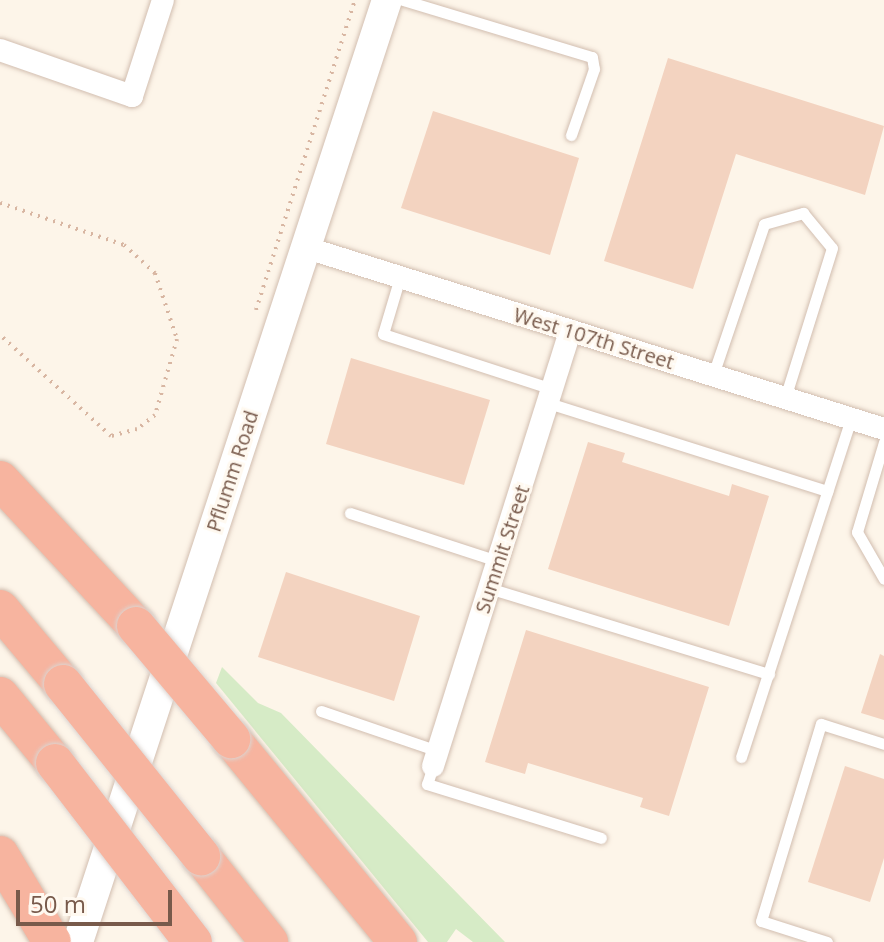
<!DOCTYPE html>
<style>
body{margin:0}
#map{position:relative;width:884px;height:942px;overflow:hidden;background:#fdf5e9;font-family:"Open Sans",sans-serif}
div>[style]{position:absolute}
.green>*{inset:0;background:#d6ebc6}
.building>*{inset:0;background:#f3d3c0}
.path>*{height:4px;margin-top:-2px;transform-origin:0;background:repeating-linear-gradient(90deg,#d8b6a2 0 2px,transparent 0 8px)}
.roads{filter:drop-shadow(0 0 2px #d2beb0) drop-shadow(0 0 2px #d2beb0)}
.service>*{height:11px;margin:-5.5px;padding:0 5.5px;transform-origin:5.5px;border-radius:5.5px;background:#fff}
.minor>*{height:22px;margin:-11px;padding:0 11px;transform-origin:11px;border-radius:11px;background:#fff}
.secondary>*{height:30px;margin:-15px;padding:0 15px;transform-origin:15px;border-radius:15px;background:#fff}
.motorway>*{height:38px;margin:-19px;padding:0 19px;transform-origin:19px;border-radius:19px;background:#f7b49f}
.bridges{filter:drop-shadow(0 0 2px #dcd4d0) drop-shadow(0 0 2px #dcd4d0)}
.motorway-bridge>*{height:38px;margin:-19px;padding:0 19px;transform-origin:19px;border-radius:19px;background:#f7b49f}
span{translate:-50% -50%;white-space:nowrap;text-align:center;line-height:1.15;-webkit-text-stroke:6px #fff9f0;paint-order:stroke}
.street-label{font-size:20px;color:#785a4b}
.scale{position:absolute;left:16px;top:890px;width:156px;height:36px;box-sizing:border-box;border:4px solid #785a4b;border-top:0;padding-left:10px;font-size:24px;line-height:28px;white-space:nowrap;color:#785a4b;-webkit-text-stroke:6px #fff9f0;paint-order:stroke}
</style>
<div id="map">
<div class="green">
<div style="clip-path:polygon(222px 667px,258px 703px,281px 713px,505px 942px,473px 942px,456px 929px,447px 942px,428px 942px,216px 683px)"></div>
</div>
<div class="building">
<div style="clip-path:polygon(668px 58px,884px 126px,865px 195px,736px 154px,693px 289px,604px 261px)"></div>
<div style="clip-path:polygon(433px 111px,579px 158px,550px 255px,401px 208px)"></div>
<div style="clip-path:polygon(351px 358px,490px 400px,464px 485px,326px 444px)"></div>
<div style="clip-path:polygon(588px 442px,625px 453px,622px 462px,729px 496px,732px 484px,769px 496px,729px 626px,548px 569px)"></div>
<div style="clip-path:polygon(286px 572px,420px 616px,394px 701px,258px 657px)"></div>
<div style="clip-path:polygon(526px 630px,709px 687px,669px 816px,640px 807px,643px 798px,528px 763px,525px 774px,485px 762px)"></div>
<div style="clip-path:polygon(880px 654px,884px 656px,884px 720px,861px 713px)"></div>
<div style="clip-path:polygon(845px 766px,884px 779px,884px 858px,870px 902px,808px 882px)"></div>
</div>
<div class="path">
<div style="left:0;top:203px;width:131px;rotate:18.7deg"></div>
<div style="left:124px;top:245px;width:42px;rotate:42.1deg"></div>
<div style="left:155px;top:273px;width:70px;rotate:71.6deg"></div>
<div style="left:177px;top:339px;width:79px;rotate:106.1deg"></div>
<div style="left:155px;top:415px;width:23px;rotate:142deg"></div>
<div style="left:137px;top:429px;width:27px;rotate:165deg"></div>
<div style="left:111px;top:436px;width:150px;rotate:-137.7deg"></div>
<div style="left:256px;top:310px;width:325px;rotate:-72.3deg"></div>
</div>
<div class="roads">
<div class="service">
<div style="left:403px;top:0;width:197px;rotate:16.8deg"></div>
<div style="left:592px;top:57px;width:12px;rotate:81deg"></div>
<div style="left:594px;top:69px;width:70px;rotate:109.2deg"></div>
<div style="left:400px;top:277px;width:59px;rotate:106.6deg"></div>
<div style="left:383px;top:334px;width:178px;rotate:18deg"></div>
<div style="left:713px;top:375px;width:159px;rotate:-71.3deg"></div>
<div style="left:764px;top:224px;width:41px;rotate:-15.8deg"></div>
<div style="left:803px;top:213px;width:45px;rotate:50.4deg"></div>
<div style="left:832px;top:248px;width:157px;rotate:107.4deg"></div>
<div style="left:548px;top:403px;width:293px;rotate:17.5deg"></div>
<div style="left:884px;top:442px;width:94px;rotate:106.7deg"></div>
<div style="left:857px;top:532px;width:54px;rotate:60.1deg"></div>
<div style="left:350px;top:513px;width:156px;rotate:18deg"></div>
<div style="left:489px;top:588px;width:293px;rotate:17.1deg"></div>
<div style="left:321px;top:711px;width:124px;rotate:18.9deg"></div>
<div style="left:741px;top:757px;width:356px;rotate:-72deg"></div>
<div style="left:433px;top:766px;width:19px;rotate:108deg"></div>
<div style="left:427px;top:784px;width:182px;rotate:17.2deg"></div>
<div style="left:827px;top:942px;width:69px;rotate:-162.3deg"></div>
<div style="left:761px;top:921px;width:206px;rotate:-73.1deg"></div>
<div style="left:821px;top:724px;width:66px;rotate:17.6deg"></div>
</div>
<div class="minor">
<div style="left:0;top:50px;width:140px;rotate:19.2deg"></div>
<div style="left:132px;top:96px;width:101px;rotate:-72.1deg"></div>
<div style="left:304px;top:247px;width:608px;rotate:17.42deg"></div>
<div style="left:433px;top:766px;width:455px;rotate:-72.5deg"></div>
</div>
<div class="secondary">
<div style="left:78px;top:942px;width:991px;rotate:-71.84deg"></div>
</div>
<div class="motorway">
<div style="left:0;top:480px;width:200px;rotate:47deg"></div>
<div style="left:0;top:609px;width:98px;rotate:50deg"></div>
<div style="left:0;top:696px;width:87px;rotate:50.6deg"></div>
<div style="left:231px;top:739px;width:263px;rotate:50.6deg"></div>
<div style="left:0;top:855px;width:101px;rotate:59.1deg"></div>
<div style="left:201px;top:856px;width:110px;rotate:51.7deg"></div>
</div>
</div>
<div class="bridges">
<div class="motorway-bridge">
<div style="left:136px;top:626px;width:148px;rotate:49.9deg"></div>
<div style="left:63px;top:684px;width:221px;rotate:51.3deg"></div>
<div style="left:55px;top:763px;width:226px;rotate:52.4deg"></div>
</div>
</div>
<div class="street-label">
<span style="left:594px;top:338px;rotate:17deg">West 107th Street</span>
<span style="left:232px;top:471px;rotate:-72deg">Pflumm Road</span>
<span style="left:502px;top:549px;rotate:-72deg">Summit Street</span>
</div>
<div class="scale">50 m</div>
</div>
